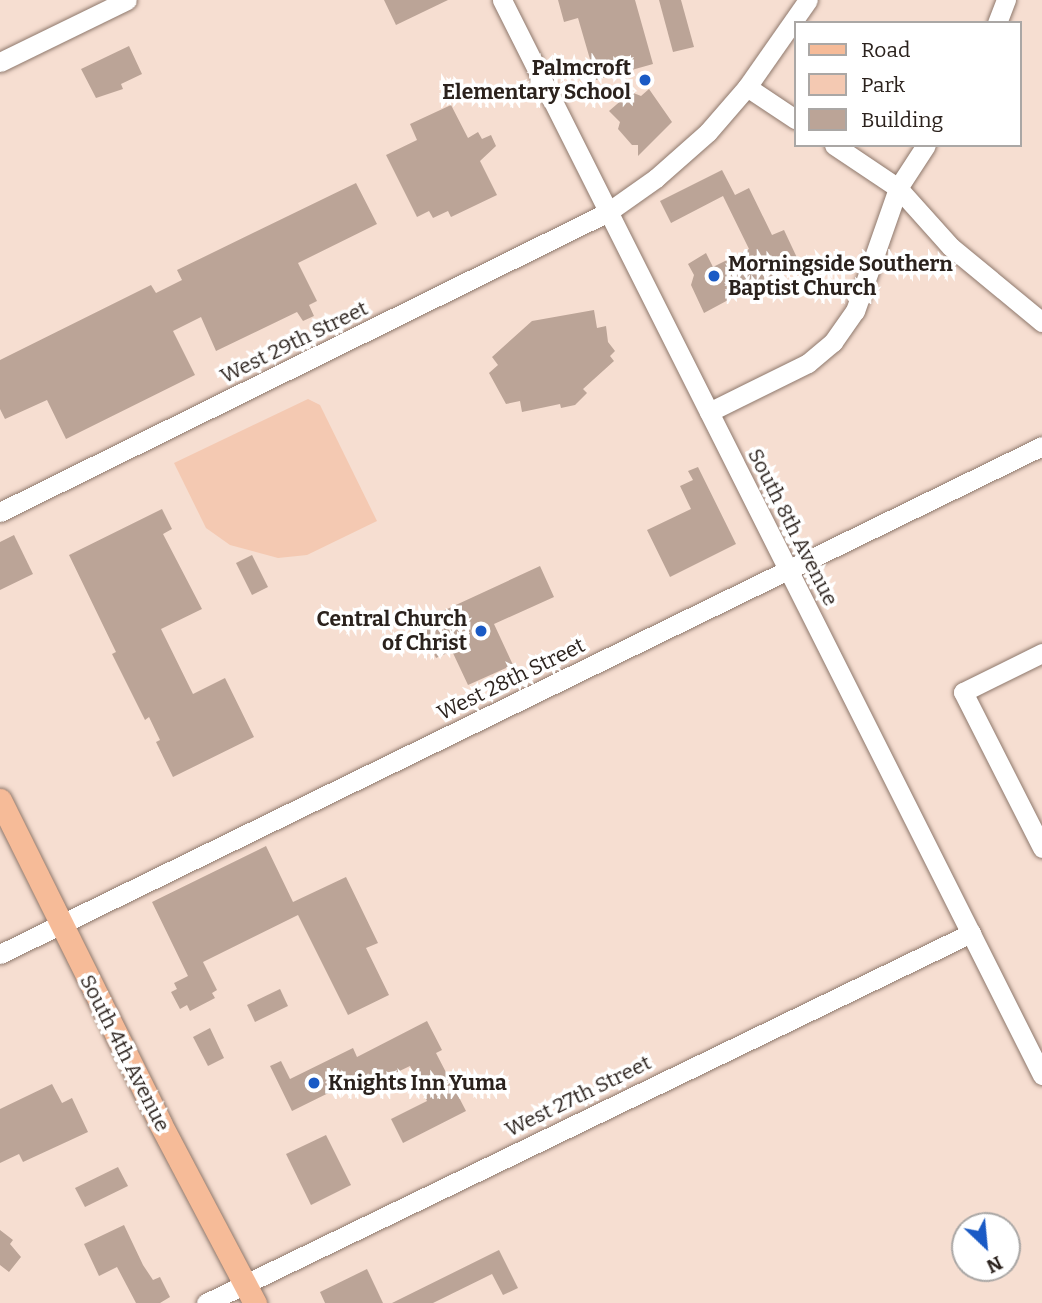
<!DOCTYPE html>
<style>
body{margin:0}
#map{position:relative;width:1042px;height:1303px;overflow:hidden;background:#f6ded1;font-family:Bitter,serif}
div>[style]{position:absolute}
.green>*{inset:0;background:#f4c9b2}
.building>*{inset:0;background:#bba497}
.roads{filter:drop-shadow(0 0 2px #8e786c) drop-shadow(0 0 2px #8e786c)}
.minor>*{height:19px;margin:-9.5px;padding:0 9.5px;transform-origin:9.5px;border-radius:9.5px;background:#fff}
.major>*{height:23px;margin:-11.5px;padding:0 11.5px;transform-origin:11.5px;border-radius:11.5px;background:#f6bb98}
.dots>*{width:19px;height:19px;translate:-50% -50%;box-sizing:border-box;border:4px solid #fff;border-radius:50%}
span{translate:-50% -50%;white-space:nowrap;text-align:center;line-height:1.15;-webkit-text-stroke:7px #fff;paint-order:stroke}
.poi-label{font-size:21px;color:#2b221d;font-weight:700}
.right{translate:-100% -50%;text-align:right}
.left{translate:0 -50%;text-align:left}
.street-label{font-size:21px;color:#2b221d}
.legend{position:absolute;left:794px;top:21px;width:228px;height:126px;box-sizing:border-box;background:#fff;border:2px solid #aaa7a5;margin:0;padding:9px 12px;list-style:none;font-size:21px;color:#2b221d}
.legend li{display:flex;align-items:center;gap:14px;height:35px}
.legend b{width:35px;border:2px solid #aaa7a5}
.north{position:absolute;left:951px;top:1212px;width:70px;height:70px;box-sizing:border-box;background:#fff;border:2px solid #aaa7a5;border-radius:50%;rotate:154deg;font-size:19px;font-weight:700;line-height:28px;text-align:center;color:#2b221d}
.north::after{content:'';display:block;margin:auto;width:24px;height:32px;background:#1a5ac5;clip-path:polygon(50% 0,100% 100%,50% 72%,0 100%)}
</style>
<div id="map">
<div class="green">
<div style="clip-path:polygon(308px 399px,320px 405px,377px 521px,307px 555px,278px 558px,230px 545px,206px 528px,174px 463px)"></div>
</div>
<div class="building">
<div style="clip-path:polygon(384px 0,448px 0,396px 25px)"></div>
<div style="clip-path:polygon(558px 0,635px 0,653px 64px,596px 80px,578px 18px,564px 22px)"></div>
<div style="clip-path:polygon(659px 0,681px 0,694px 47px,673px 52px)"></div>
<div style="clip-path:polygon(129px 46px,142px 74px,121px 84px,123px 89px,96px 98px,81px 69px)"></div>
<div style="clip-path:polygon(649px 89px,672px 122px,638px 156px,638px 145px,632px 145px,618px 129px,620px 122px,609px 111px,631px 92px,641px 96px)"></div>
<div style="clip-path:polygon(451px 105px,468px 138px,478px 132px,482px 139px,491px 135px,496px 146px,480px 161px,497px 195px,451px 217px,448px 211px,433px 218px,429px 211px,417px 217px,386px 155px,417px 140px,410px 124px)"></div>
<div style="clip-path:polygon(722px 170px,735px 195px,749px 188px,772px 235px,784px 230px,799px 262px,704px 313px,691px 285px,694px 275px,688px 264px,706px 253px,713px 267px,749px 249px,723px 196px,671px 223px,660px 201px)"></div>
<div style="clip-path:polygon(356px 183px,377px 224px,298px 263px,317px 301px,309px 305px,314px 316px,303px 321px,297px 312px,216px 351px,201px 317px,173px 331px,195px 375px,66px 439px,47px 400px,5px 419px,0 409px,0 360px,151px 285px,156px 293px,182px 280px,177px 270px)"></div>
<div style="clip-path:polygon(594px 310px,597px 328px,606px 326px,608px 342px,615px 351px,610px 356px,614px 361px,583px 389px,587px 393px,575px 405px,561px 408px,560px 404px,522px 412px,520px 401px,506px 404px,489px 373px,498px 365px,492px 357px,532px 321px)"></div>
<div style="clip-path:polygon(698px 467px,736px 544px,670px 577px,647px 530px,691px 509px,680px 486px,693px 480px,688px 471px)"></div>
<div style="clip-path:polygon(162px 509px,172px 529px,163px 534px,202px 609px,161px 629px,193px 694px,225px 678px,254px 737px,173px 777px,156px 742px,160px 740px,149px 717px,145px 720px,112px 654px,116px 652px,69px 555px)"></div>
<div style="clip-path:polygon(14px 535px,33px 574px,0 590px,0 542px)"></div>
<div style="clip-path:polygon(252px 555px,268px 587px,252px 595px,236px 563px)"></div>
<div style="clip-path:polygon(540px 566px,554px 597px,494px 624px,513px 665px,468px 685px,452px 651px,436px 658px,419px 622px)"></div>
<div style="clip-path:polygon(266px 846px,293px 902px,346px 877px,378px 943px,366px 948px,389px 995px,348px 1015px,298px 915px,203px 962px,217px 990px,212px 993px,215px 998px,190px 1011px,187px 1005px,180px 1009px,171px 992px,177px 989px,174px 983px,188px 976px,152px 902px)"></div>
<div style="clip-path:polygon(280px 989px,288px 1006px,255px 1022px,247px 1005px)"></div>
<div style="clip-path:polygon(427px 1021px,442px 1050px,436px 1053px,466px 1111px,403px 1143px,391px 1119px,427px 1101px,410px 1066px,368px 1086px,363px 1076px,292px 1111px,270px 1066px,281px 1061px,290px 1079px,353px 1048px,357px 1057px)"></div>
<div style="clip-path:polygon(210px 1028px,224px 1058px,208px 1066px,193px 1037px)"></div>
<div style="clip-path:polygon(52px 1084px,62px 1103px,72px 1098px,88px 1132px,23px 1162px,19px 1154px,0 1163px,0 1109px)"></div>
<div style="clip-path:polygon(326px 1135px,351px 1185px,311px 1205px,286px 1154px)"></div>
<div style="clip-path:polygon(118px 1167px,128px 1186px,85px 1207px,75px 1188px)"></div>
<div style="clip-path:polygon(124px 1225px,143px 1265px,153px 1280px,160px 1277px,170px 1297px,160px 1303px,136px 1303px,117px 1267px,99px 1276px,84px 1244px)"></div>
<div style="clip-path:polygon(0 1230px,13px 1240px,10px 1244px,21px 1257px,9px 1272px,0 1265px)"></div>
<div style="clip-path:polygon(499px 1250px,518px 1288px,503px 1295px,492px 1274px,433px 1303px,392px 1303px)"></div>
<div style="clip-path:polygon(367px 1269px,383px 1303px,325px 1303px,320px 1292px)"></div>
</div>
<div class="roads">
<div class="minor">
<div style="left:502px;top:0;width:1203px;rotate:63.33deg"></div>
<div style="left:997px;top:23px;width:25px;rotate:-69deg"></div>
<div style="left:0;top:62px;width:141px;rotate:-26deg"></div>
<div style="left:747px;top:87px;width:58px;rotate:33.7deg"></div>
<div style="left:834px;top:145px;width:77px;rotate:33.9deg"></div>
<div style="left:898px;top:188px;width:79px;rotate:48.1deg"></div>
<div style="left:951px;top:247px;width:118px;rotate:39.5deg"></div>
<div style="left:709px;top:412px;width:110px;rotate:-26.3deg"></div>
<div style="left:808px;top:363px;width:33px;rotate:-40deg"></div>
<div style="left:833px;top:342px;width:38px;rotate:-55deg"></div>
<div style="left:855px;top:311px;width:130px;rotate:-70.7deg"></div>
<div style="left:898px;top:188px;width:51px;rotate:-56.9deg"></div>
<div style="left:0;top:512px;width:678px;rotate:-26.26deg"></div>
<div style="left:608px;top:212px;width:59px;rotate:-35.3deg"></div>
<div style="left:656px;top:178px;width:69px;rotate:-41.5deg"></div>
<div style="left:708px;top:132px;width:60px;rotate:-49.1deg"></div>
<div style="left:747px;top:87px;width:106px;rotate:-55deg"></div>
<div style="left:1042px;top:653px;width:88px;rotate:153.7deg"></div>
<div style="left:963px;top:692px;width:175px;rotate:63.1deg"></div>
<div style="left:0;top:954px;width:1159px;rotate:-25.99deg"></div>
<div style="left:206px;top:1303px;width:850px;rotate:-25.81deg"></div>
</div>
<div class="major">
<div style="left:0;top:800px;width:360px;rotate:63.6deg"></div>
<div style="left:160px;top:1123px;width:204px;rotate:62.2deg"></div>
</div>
</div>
<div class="dots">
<div style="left:645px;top:80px;background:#1a5ac5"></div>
<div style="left:714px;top:276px;background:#1a5ac5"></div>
<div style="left:481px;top:631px;background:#1a5ac5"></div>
<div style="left:314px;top:1083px;background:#1a5ac5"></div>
</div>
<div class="poi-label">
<span class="right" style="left:631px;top:80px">Palmcroft<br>Elementary School</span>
<span class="left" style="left:728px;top:276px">Morningside Southern<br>Baptist Church</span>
<span class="right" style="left:467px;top:631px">Central Church<br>of Christ</span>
<span class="left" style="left:328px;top:1083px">Knights Inn Yuma</span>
</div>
<div class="street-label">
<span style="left:294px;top:342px;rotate:-26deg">West 29th Street</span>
<span style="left:793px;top:527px;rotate:63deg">South 8th Avenue</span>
<span style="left:511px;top:679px;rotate:-26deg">West 28th Street</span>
<span style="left:125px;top:1053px;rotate:63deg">South 4th Avenue</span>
<span style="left:578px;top:1096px;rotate:-26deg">West 27th Street</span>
</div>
<ul class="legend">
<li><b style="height:9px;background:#f6bb98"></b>Road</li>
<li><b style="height:19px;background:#f4c9b2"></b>Park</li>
<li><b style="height:19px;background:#bba497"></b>Building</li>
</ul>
<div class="north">N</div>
</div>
